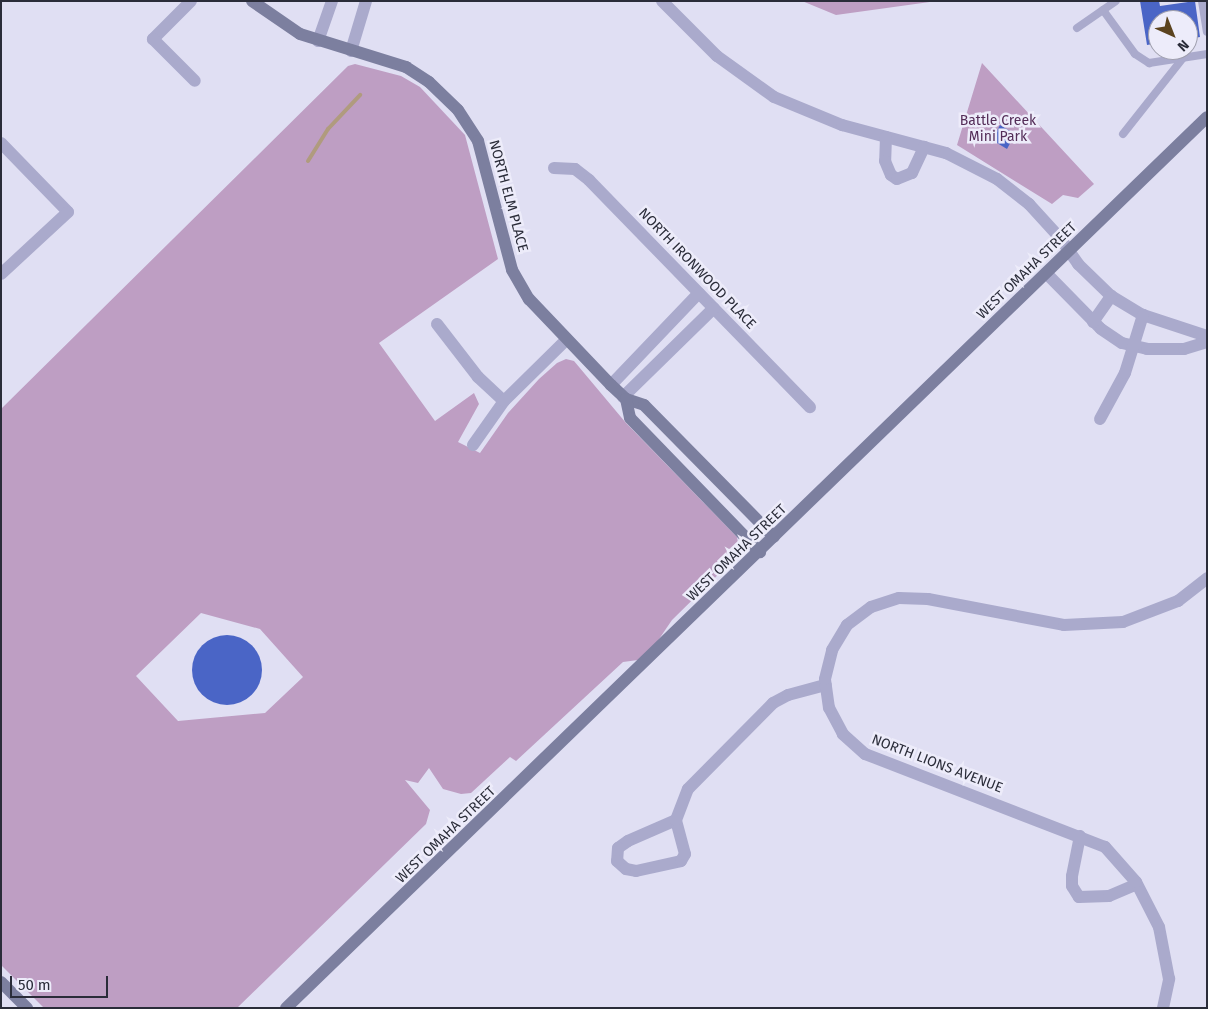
<!DOCTYPE html>
<style>
body{margin:0}
#map{position:relative;width:1208px;height:1009px;overflow:hidden;background:#e0dff3;font-family:"Fira Sans",sans-serif}
div>[style]{position:absolute}
.green>*{inset:0;background:#be9ec3}
.stream>*{height:4px;margin:-2px;padding:0 2px;transform-origin:2px;border-radius:2px;background:#b09b7e}
.building>*{inset:0;background:#4a65c6}
.round{border-radius:50%}
.lane>*{height:8px;margin:-4px;padding:0 4px;transform-origin:4px;border-radius:4px;background:#aac}
.street>*{height:12px;margin:-6px;padding:0 6px;transform-origin:6px;border-radius:6px;background:#aac}
.secondary>*{height:12px;margin:-6px;padding:0 6px;transform-origin:6px;border-radius:6px;background:#7c7f9f}
span{translate:-50% -50%;white-space:nowrap;text-align:center;line-height:1.15;-webkit-text-stroke:5px #edecfa;paint-order:stroke}
.park-label{font-size:14px;color:#542d58}
.street-label{font-size:14px;color:#2a2c39}
.frame{position:absolute;inset:0;border:2px solid #2a2c39;pointer-events:none}
.north{position:absolute;left:1148px;top:10px;width:50px;height:50px;box-sizing:border-box;background:#edecfa;border:1px solid #9f9fad;border-radius:50%;rotate:136deg;font-size:14px;font-weight:700;line-height:20px;text-align:center;color:#2a2c39}
.north::after{content:'';display:block;margin:auto;width:18px;height:22px;background:#5b431f;clip-path:polygon(50% 0,100% 100%,50% 72%,0 100%)}
.scale{position:absolute;left:10px;top:976px;width:98px;height:22px;box-sizing:border-box;border:2px solid #2a2c39;border-top:0;padding-left:6px;font-size:15px;line-height:18px;white-space:nowrap;color:#2a2c39;-webkit-text-stroke:4px #edecfa;paint-order:stroke}
</style>
<div id="map">
<div class="green">
<div style="clip-path:polygon(802px 1px,937px 1px,836px 15px)"></div>
<div style="clip-path:polygon(982px 63px,1094px 184px,1078px 198px,1063px 195px,1052px 204px,957px 145px)"></div>
<div style="clip-path:polygon(evenodd,355px 64px,401px 76px,420px 87px,465px 135px,498px 259px,379px 343px,435px 421px,474px 393px,479px 404px,458px 442px,480px 453px,508px 413px,539px 379px,557px 363px,566px 359px,574px 361px,626px 423px,737px 537px,739px 550px,733px 560px,672px 620px,655px 645px,638px 660px,623px 662px,516px 761px,510px 757px,471px 793px,461px 794px,443px 789px,429px 768px,418px 783px,405px 780px,430px 810px,426px 824px,237px 1008px,44px 1008px,1px 965px,1px 409px,348px 66px,355px 64px,201px 613px,260px 629px,303px 677px,265px 713px,178px 721px,136px 676px,201px 613px)"></div>
</div>
<div class="stream">
<div style="left:308px;top:161px;width:38px;rotate:-58deg"></div>
<div style="left:328px;top:129px;width:47px;rotate:-46.7deg"></div>
</div>
<div class="building">
<div style="clip-path:polygon(1140px 1px,1159px 1px,1160px 6px,1195px 1px,1200px 37px,1188px 39px,1188px 20px,1158px 20px,1158px 43px,1147px 45px)"></div>
<div style="clip-path:polygon(1000px 125px,1015px 134px,1007px 149px,992px 140px)"></div>
<div class="round" style="left:192px;top:635px;width:70px;height:70px"></div>
</div>
<div class="lane">
<div style="left:1202px;top:1px;width:31px;rotate:81deg"></div>
<div style="left:1103px;top:10px;width:54px;rotate:54deg"></div>
<div style="left:1135px;top:54px;width:17px;rotate:33deg"></div>
<div style="left:1149px;top:63px;width:59px;rotate:-8.8deg"></div>
<div style="left:1077px;top:28px;width:47px;rotate:-34.7deg"></div>
<div style="left:1123px;top:134px;width:97px;rotate:-51.7deg"></div>
</div>
<div class="street">
<div style="left:191px;top:1px;width:54px;rotate:135deg"></div>
<div style="left:153px;top:39px;width:59px;rotate:45deg"></div>
<div style="left:662px;top:1px;width:78px;rotate:45deg"></div>
<div style="left:717px;top:56px;width:70px;rotate:35.7deg"></div>
<div style="left:774px;top:97px;width:74px;rotate:22.4deg"></div>
<div style="left:842px;top:125px;width:108px;rotate:15.1deg"></div>
<div style="left:946px;top:153px;width:57px;rotate:27deg"></div>
<div style="left:997px;top:179px;width:41px;rotate:38deg"></div>
<div style="left:1029px;top:204px;width:46px;rotate:47.6deg"></div>
<div style="left:1060px;top:238px;width:32px;rotate:55deg"></div>
<div style="left:1078px;top:264px;width:46px;rotate:44.1deg"></div>
<div style="left:1111px;top:296px;width:37px;rotate:31deg"></div>
<div style="left:1143px;top:315px;width:67px;rotate:18.2deg"></div>
<div style="left:318px;top:41px;width:42px;rotate:-70.7deg"></div>
<div style="left:351px;top:51px;width:52px;rotate:-73.3deg"></div>
<div style="left:886px;top:137px;width:24px;rotate:92deg"></div>
<div style="left:885px;top:161px;width:15px;rotate:67deg"></div>
<div style="left:891px;top:175px;width:7px;rotate:34deg"></div>
<div style="left:897px;top:179px;width:16px;rotate:-22deg"></div>
<div style="left:912px;top:173px;width:29px;rotate:-65deg"></div>
<div style="left:1px;top:143px;width:96px;rotate:45.8deg"></div>
<div style="left:68px;top:212px;width:91px;rotate:137.2deg"></div>
<div style="left:554px;top:168px;width:21px;rotate:3deg"></div>
<div style="left:575px;top:169px;width:18px;rotate:38deg"></div>
<div style="left:589px;top:180px;width:317px;rotate:45.8deg"></div>
<div style="left:1046px;top:273px;width:78px;rotate:45.5deg"></div>
<div style="left:1101px;top:329px;width:25px;rotate:34deg"></div>
<div style="left:1122px;top:343px;width:26px;rotate:13deg"></div>
<div style="left:1147px;top:349px;width:37px"></div>
<div style="left:1184px;top:349px;width:24px;rotate:-17deg"></div>
<div style="left:1093px;top:322px;width:32px;rotate:-55deg"></div>
<div style="left:437px;top:324px;width:67px;rotate:52.3deg"></div>
<div style="left:478px;top:377px;width:35px;rotate:43deg"></div>
<div style="left:611px;top:385px;width:127px;rotate:-46.3deg"></div>
<div style="left:623px;top:397px;width:127px;rotate:-44.4deg"></div>
<div style="left:1100px;top:419px;width:52px;rotate:-61.5deg"></div>
<div style="left:1125px;top:373px;width:61px;rotate:-72.8deg"></div>
<div style="left:473px;top:445px;width:54px;rotate:-54.8deg"></div>
<div style="left:504px;top:401px;width:88px;rotate:-44.5deg"></div>
<div style="left:676px;top:820px;width:52px;rotate:156.4deg"></div>
<div style="left:628px;top:841px;width:12px;rotate:145deg"></div>
<div style="left:618px;top:848px;width:13px;rotate:94deg"></div>
<div style="left:617px;top:861px;width:12px;rotate:42deg"></div>
<div style="left:626px;top:869px;width:10px;rotate:11deg"></div>
<div style="left:636px;top:871px;width:46px;rotate:-12.5deg"></div>
<div style="left:681px;top:861px;width:8px;rotate:-60deg"></div>
<div style="left:685px;top:854px;width:35px;rotate:-105deg"></div>
<div style="left:676px;top:820px;width:33px;rotate:-69deg"></div>
<div style="left:688px;top:789px;width:121px;rotate:-45.3deg"></div>
<div style="left:773px;top:703px;width:17px;rotate:-28deg"></div>
<div style="left:788px;top:695px;width:39px;rotate:-15deg"></div>
<div style="left:1080px;top:836px;width:41px;rotate:101.3deg"></div>
<div style="left:1072px;top:876px;width:10px;rotate:90deg"></div>
<div style="left:1072px;top:886px;width:13px;rotate:58deg"></div>
<div style="left:1079px;top:897px;width:30px;rotate:-2deg"></div>
<div style="left:1109px;top:896px;width:30px;rotate:-23deg"></div>
<div style="left:1163px;top:1008px;width:30px;rotate:-78deg"></div>
<div style="left:1169px;top:979px;width:53px;rotate:-100.9deg"></div>
<div style="left:1159px;top:927px;width:51px;rotate:-117.1deg"></div>
<div style="left:1136px;top:882px;width:47px;rotate:-131.5deg"></div>
<div style="left:1105px;top:847px;width:257px;rotate:-158.8deg"></div>
<div style="left:865px;top:754px;width:30px;rotate:-138deg"></div>
<div style="left:843px;top:734px;width:30px;rotate:-118deg"></div>
<div style="left:829px;top:708px;width:29px;rotate:-98deg"></div>
<div style="left:825px;top:679px;width:30px;rotate:-76deg"></div>
<div style="left:832px;top:650px;width:29px;rotate:-59deg"></div>
<div style="left:847px;top:625px;width:30px;rotate:-37deg"></div>
<div style="left:871px;top:607px;width:29px;rotate:-18deg"></div>
<div style="left:899px;top:598px;width:29px;rotate:2deg"></div>
<div style="left:928px;top:599px;width:138px;rotate:10.8deg"></div>
<div style="left:1064px;top:625px;width:59px;rotate:-2.9deg"></div>
<div style="left:1123px;top:622px;width:59px;rotate:-20.9deg"></div>
<div style="left:1178px;top:601px;width:37px;rotate:-38deg"></div>
</div>
<div class="secondary">
<div style="left:252px;top:1px;width:58px;rotate:34.5deg"></div>
<div style="left:300px;top:34px;width:111px;rotate:17.3deg"></div>
<div style="left:406px;top:67px;width:27px;rotate:33deg"></div>
<div style="left:429px;top:82px;width:40px;rotate:44deg"></div>
<div style="left:458px;top:110px;width:37px;rotate:57deg"></div>
<div style="left:478px;top:141px;width:133px;rotate:75.2deg"></div>
<div style="left:512px;top:270px;width:34px;rotate:60deg"></div>
<div style="left:529px;top:299px;width:119px;rotate:46.4deg"></div>
<div style="left:611px;top:385px;width:21px;rotate:43deg"></div>
<div style="left:626px;top:399px;width:19px;rotate:18deg"></div>
<div style="left:644px;top:405px;width:185px;rotate:45.4deg"></div>
<div style="left:626px;top:399px;width:19px;rotate:78deg"></div>
<div style="left:630px;top:418px;width:187px;rotate:45.9deg"></div>
<div style="left:1px;top:982px;width:37px;rotate:45deg"></div>
<div style="left:286px;top:1008px;width:1281px;rotate:-44.05deg"></div>
</div>
<div class="park-label">
<span style="left:998px;top:129px">Battle Creek<br>Mini Park</span>
</div>
<div class="street-label">
<span style="left:508px;top:196px;rotate:75deg">NORTH ELM PLACE</span>
<span style="left:697px;top:269px;rotate:46deg">NORTH IRONWOOD PLACE</span>
<span style="left:1027px;top:271px;rotate:-44deg">WEST OMAHA STREET</span>
<span style="left:737px;top:553px;rotate:-44deg">WEST OMAHA STREET</span>
<span style="left:937px;top:764px;rotate:21deg">NORTH LIONS AVENUE</span>
<span style="left:446px;top:835px;rotate:-44deg">WEST OMAHA STREET</span>
</div>
<div class="frame"></div>
<div class="north">N</div>
<div class="scale">50 m</div>
</div>
